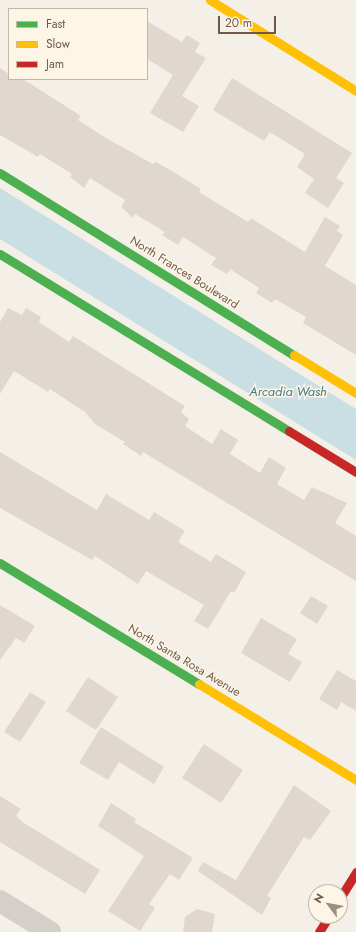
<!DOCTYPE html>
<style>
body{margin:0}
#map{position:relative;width:356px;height:932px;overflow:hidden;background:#f4f0e7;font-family:Jost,sans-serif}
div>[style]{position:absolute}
.water>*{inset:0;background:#cadfe3}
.building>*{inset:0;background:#e0d8cf}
.street>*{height:22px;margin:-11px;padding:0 11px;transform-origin:11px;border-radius:11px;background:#d5cfca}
.fast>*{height:9px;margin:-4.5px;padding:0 4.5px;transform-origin:4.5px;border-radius:4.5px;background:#4caf50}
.slow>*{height:9px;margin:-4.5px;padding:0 4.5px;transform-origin:4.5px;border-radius:4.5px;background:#ffc107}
.jam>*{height:9px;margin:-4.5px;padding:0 4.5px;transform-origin:4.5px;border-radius:4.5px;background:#c62828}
span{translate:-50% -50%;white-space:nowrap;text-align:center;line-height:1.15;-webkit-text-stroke:3px #fdf6e7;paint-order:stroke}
.street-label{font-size:12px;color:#6e5a4a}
.water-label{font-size:13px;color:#4a7887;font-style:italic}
.legend{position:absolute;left:8px;top:8px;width:140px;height:72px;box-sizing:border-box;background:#fdf6e7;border:1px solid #c4b8a8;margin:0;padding:5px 7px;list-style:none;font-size:12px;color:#6e5a4a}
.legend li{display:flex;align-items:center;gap:8px;height:20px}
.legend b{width:20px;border:1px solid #c4b8a8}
.north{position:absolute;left:308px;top:884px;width:40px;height:40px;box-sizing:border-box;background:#fdf6e7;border:1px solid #c4b8a8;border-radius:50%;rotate:302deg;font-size:11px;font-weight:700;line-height:16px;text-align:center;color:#6e5a4a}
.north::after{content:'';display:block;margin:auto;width:14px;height:18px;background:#9d8e81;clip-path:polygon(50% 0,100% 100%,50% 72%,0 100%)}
.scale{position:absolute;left:218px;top:16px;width:58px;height:18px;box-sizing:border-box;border:2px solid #6e5a4a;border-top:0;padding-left:5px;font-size:12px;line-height:14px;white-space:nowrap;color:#6e5a4a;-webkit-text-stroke:3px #fdf6e7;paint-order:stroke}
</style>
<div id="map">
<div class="water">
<div style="clip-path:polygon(0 188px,356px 409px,356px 460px,0 239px)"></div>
</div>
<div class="building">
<div style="clip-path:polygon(147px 21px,182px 42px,187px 35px,200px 43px,195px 52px,206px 58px,182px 96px,199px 106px,183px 132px,150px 113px,173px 75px,147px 59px)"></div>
<div style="clip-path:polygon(0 68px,9px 74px,9px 79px,23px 79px,81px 116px,78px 120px,106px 138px,153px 164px,156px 162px,177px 174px,201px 189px,199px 192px,248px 222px,251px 218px,305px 252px,325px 217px,340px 226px,337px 231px,343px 235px,325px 266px,356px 285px,356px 355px,303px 323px,306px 317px,275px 299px,272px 303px,256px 293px,259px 288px,230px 269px,227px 274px,211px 265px,216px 258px,183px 237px,178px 245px,162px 235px,165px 232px,135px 214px,133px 218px,121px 207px,125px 200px,90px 178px,84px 188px,70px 177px,72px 174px,40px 154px,38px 157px,0 135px)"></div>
<div style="clip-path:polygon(232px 78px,352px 153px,336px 178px,344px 183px,328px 208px,305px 193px,314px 179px,297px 167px,305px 154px,270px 132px,264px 141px,213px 110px)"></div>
<div style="clip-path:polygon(8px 308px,22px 315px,26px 308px,41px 317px,39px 322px,69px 342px,73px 336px,185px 406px,181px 412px,189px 419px,185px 426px,212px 444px,221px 429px,238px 440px,230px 454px,260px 473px,269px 457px,278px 463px,286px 468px,277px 484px,304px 500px,312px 487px,347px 503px,335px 523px,356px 536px,356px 581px,143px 452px,141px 456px,123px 444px,125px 442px,95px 424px,85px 412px,50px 389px,48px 392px,14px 371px,0 394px,0 322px)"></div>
<div style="clip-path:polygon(0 452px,97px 510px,106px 494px,149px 520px,154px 512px,185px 531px,178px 542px,211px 562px,216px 554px,246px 572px,234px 593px,231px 591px,208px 629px,194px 621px,204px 605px,146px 571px,138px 584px,95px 556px,92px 560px,0 508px)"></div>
<div style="clip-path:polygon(311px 596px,328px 606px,317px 624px,300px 613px)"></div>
<div style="clip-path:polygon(0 605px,35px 626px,24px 643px,16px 638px,0 660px)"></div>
<div style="clip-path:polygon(261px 618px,297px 639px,288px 654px,302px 662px,290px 682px,241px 653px)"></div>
<div style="clip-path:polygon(337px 670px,356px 681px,356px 711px,341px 702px,337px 710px,319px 699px)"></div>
<div style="clip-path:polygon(88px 677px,118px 697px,96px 730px,66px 711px)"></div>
<div style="clip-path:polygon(30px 692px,46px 702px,20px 742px,4px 732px)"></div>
<div style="clip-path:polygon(101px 727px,164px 767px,154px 784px,119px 762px,108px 780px,79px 763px)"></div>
<div style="clip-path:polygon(204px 744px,243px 770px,221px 803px,182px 778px)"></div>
<div style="clip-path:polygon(294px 785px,331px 811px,310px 840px,304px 837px,267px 896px,271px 898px,262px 915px,198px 871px,203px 862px,236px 880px)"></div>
<div style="clip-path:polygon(0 796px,21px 809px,16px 816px,24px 823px,100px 870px,85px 894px,0 842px)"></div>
<div style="clip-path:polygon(111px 803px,136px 819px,134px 822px,193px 858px,179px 880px,170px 874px,149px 904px,155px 908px,140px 931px,108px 911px,144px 856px,98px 826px)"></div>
<div style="clip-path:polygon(197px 909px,215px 914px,212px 932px,183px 932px,185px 917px)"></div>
</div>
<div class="street">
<div style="left:0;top:901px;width:59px;rotate:31.8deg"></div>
</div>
<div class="fast">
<div style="left:0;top:173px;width:346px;rotate:31.8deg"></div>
<div style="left:0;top:254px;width:339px;rotate:31.5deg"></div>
<div style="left:0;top:563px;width:233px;rotate:31.3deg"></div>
</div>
<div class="slow">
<div style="left:210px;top:0;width:172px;rotate:31.9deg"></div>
<div style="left:294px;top:355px;width:73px;rotate:31.5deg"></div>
<div style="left:199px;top:684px;width:184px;rotate:31.4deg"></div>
</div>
<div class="jam">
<div style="left:289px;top:431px;width:79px;rotate:31.5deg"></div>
<div style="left:340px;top:898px;width:31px;rotate:-58deg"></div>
<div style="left:319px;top:932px;width:19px;rotate:-58deg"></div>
</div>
<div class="street-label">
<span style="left:184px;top:273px;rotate:32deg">North Frances Boulevard</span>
<span style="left:184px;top:661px;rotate:31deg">North Santa Rosa Avenue</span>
</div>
<div class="water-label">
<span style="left:288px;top:392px">Arcadia Wash</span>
</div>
<ul class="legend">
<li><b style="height:5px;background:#4caf50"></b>Fast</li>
<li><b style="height:5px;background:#ffc107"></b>Slow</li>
<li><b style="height:5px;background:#c62828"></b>Jam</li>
</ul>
<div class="north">N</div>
<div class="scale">20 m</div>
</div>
